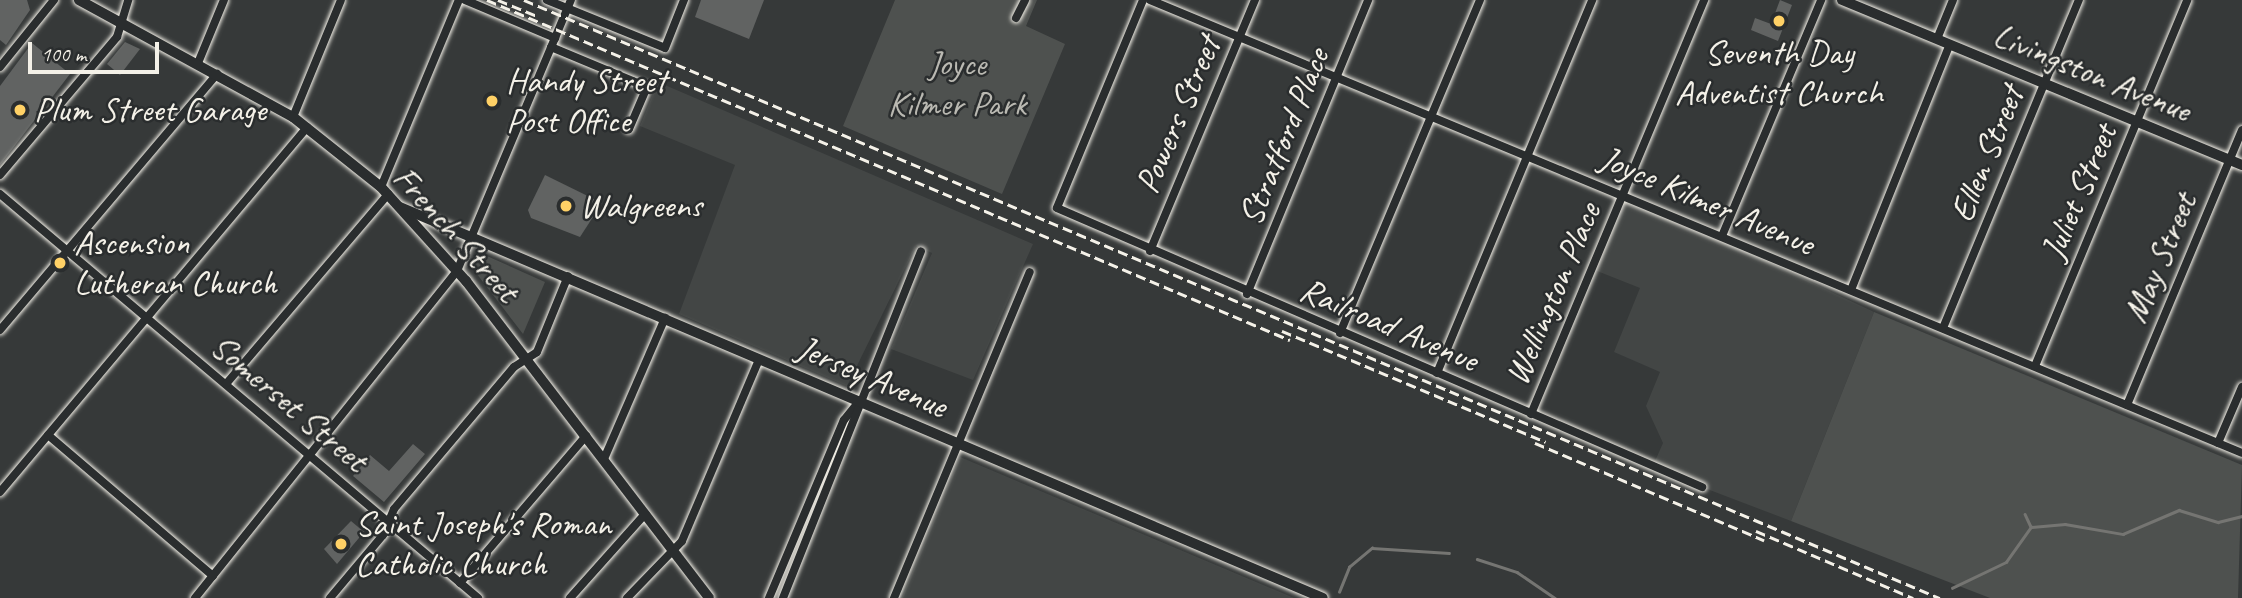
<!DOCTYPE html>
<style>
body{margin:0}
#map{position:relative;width:2242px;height:598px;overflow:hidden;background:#363939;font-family:Caveat,sans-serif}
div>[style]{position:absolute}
.built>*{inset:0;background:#434645}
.green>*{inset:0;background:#4e514f}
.stream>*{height:2.5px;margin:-1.25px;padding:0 1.25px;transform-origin:1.25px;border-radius:1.25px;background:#757572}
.building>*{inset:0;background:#616362}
.roads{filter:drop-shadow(0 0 2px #f4f1e8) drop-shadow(0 0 2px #f4f1e8)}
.minor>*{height:8px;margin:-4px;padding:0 4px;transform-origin:4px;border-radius:4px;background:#2a2d2e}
.tertiary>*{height:10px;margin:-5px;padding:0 5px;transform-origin:5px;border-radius:5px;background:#2a2d2e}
.secondary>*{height:10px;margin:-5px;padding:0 5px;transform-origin:5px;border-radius:5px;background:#2a2d2e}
.rail>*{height:2.5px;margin-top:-1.25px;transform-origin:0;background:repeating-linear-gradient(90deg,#f4f1e8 0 10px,transparent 0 15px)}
.dots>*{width:19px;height:19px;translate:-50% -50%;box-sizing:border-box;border:4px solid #2a2d2e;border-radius:50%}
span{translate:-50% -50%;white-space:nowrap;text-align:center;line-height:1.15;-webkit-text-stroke:5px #2a2d2e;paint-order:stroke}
.poi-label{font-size:35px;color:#f4f1e8}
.left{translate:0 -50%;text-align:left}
.park-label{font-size:35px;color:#bab9b2}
.street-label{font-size:35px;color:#f4f1e8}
.scale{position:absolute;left:28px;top:42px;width:131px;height:32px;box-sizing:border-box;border:4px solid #f4f1e8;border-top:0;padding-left:9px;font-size:21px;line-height:24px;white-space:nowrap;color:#f4f1e8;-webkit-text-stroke:5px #2a2d2e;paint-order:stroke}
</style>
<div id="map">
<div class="built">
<div style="clip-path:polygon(658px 82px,1033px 244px,973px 380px,891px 349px,932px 253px,916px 246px,847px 386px,679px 314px,735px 165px,640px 126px)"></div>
<div style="clip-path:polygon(1623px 194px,1874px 312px,1791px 521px,1652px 468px,1663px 443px,1646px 406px,1660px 372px,1614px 352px,1640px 288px,1592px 269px)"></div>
<div style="clip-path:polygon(960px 457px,1294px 598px,902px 598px)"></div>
</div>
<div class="green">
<div style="clip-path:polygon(895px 0,1037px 0,1026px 26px,1065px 44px,1002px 194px,843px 126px)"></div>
<div style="clip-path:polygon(478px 252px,545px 282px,523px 334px,473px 269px)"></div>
<div style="clip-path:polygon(1874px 312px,2242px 465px,2238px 598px,1990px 598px,1791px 521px)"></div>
</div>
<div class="stream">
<div style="left:2025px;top:514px;width:14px;rotate:65deg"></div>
<div style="left:1477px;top:559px;width:42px;rotate:18deg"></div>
<div style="left:1517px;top:572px;width:46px;rotate:34.4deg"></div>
<div style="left:1952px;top:588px;width:60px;rotate:-25.7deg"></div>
<div style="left:2006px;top:562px;width:43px;rotate:-54.5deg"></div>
<div style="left:2031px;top:527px;width:34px;rotate:-5deg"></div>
<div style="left:2065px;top:524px;width:59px;rotate:9.8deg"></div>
<div style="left:2123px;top:534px;width:61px;rotate:-23.2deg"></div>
<div style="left:2179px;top:510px;width:41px;rotate:17.1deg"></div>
<div style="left:2218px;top:522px;width:25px;rotate:-14deg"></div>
<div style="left:1339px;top:592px;width:27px;rotate:-68deg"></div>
<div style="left:1349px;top:567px;width:30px;rotate:-40deg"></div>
<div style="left:1372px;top:548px;width:77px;rotate:3.7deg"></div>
</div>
<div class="building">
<div style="clip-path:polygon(0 0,27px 0,30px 10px,6px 45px,0 40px)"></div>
<div style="clip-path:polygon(701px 0,764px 0,749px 39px,695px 17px)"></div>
<div style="clip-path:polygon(1780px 0,1792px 5px,1778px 41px,1751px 30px,1755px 18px,1771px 24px)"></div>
<div style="clip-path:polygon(125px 42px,140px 49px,120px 75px,107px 64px)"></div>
<div style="clip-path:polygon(32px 43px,70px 74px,0 165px,0 86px)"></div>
<div style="clip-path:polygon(545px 175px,602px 203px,580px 237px,531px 218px,528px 210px)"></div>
<div style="clip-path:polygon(413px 444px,425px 454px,384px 502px,353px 476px,370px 455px,389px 471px)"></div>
<div style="clip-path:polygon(351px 521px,364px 532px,337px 564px,324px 549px)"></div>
</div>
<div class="roads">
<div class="minor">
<div style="left:465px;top:0;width:98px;rotate:22.9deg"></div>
<div style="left:547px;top:0;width:127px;rotate:22.1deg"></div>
<div style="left:665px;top:48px;width:52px;rotate:-68.4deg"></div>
<div style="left:1143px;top:0;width:225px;rotate:112.5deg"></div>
<div style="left:1057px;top:208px;width:703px;rotate:23.39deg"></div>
<div style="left:1150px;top:0;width:1182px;rotate:22.53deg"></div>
<div style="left:1016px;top:18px;width:20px;rotate:-63deg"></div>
<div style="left:1937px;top:39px;width:42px;rotate:-67.7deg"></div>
<div style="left:551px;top:47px;width:104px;rotate:22.6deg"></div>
<div style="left:647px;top:87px;width:46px;rotate:113.2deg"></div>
<div style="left:198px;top:63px;width:68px;rotate:-67.6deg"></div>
<div style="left:0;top:67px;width:86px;rotate:-51.1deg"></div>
<div style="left:293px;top:117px;width:126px;rotate:-67.7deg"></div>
<div style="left:0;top:175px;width:181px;rotate:-49.7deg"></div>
<div style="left:117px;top:37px;width:39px;rotate:-73deg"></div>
<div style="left:381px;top:187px;width:203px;rotate:-67.4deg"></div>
<div style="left:0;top:194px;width:626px;rotate:40.2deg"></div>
<div style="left:1722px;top:236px;width:256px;rotate:-67.2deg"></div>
<div style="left:1150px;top:251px;width:272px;rotate:-67.3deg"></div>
<div style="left:1851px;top:290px;width:265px;rotate:-68.1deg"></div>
<div style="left:1247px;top:294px;width:318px;rotate:-67.6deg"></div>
<div style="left:1943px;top:328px;width:355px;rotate:-67.5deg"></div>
<div style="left:0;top:330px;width:336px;rotate:-49.7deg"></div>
<div style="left:1340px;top:333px;width:361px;rotate:-67.2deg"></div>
<div style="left:2035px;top:366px;width:396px;rotate:-67.4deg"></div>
<div style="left:1437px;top:373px;width:404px;rotate:-67.4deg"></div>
<div style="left:226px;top:384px;width:250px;rotate:-49.5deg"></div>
<div style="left:2127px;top:405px;width:298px;rotate:-67.3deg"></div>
<div style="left:1531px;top:414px;width:449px;rotate:-67.3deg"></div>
<div style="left:48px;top:435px;width:217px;rotate:40.5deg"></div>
<div style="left:2218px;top:443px;width:61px;rotate:-66.8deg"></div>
<div style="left:604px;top:459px;width:154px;rotate:-66.6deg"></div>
<div style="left:0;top:492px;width:477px;rotate:-49.9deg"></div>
<div style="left:460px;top:583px;width:194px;rotate:-49.4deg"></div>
<div style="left:195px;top:598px;width:419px;rotate:-51.3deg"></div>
<div style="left:457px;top:271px;width:294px;rotate:-67.2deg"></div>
<div style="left:330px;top:598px;width:82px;rotate:-49.9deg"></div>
<div style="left:383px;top:535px;width:28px;rotate:-67deg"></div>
<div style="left:394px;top:509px;width:186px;rotate:-49.8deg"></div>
<div style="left:514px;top:367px;width:27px;rotate:-33deg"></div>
<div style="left:537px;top:352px;width:82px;rotate:-67.8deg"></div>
<div style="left:570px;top:598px;width:113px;rotate:-48.2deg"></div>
<div style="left:627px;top:598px;width:79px;rotate:-46deg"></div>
<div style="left:682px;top:541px;width:197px;rotate:-67deg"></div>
<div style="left:769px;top:598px;width:193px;rotate:-67.2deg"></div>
<div style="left:844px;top:420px;width:19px;rotate:-51deg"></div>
<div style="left:783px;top:598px;width:373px;rotate:-68.3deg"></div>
<div style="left:894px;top:598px;width:353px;rotate:-67.4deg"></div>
</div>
<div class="tertiary">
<div style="left:400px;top:207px;width:1002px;rotate:22.96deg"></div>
</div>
<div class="secondary">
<div style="left:79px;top:0;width:244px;rotate:28.7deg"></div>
<div style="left:293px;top:117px;width:112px;rotate:38.5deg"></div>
<div style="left:381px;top:187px;width:127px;rotate:47.9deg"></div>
<div style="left:466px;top:281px;width:399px;rotate:52.5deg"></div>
<div style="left:1842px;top:0;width:433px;rotate:22.4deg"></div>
</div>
</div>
<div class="rail">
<div style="left:487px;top:0;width:872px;rotate:22.95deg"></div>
<div style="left:498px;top:0;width:42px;rotate:22.3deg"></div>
<div style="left:524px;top:0;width:1537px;rotate:22.9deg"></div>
<div style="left:1282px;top:331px;width:286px;rotate:22.8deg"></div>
<div style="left:1535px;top:443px;width:249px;rotate:23deg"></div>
<div style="left:1756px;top:531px;width:171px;rotate:23.1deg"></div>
</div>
<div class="dots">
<div style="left:1779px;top:21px;background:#ffd166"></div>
<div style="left:492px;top:101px;background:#ffd166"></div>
<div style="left:20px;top:110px;background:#ffd166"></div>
<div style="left:566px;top:206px;background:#ffd166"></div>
<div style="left:60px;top:263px;background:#ffd166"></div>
<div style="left:341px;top:544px;background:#ffd166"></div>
</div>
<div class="poi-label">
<span style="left:1779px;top:73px">Seventh Day<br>Adventist Church</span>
<span class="left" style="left:506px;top:101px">Handy Street<br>Post Office</span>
<span class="left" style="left:34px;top:110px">Plum Street Garage</span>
<span class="left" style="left:580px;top:206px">Walgreens</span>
<span class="left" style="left:74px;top:263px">Ascension<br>Lutheran Church</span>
<span class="left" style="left:355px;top:544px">Saint Joseph's Roman<br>Catholic Church</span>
</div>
<div class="park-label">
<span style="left:957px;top:84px">Joyce<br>Kilmer Park</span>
</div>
<div class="street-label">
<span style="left:2092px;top:73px;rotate:22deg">Livingston Avenue</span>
<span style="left:1178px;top:115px;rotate:-67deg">Powers Street</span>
<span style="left:1284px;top:137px;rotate:-68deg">Stratford Place</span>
<span style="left:1987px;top:154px;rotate:-68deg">Ellen Street</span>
<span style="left:2079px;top:192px;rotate:-67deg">Juliet Street</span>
<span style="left:1707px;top:201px;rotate:23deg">Joyce Kilmer Avenue</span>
<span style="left:456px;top:234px;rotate:48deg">French Street</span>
<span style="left:2160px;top:258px;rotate:-67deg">May Street</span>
<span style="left:1553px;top:294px;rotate:-67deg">Wellington Place</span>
<span style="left:1389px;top:325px;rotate:23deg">Railroad Avenue</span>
<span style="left:872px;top:377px;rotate:23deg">Jersey Avenue</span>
<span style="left:289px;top:403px;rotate:40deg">Somerset Street</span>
</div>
<div class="scale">100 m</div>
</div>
